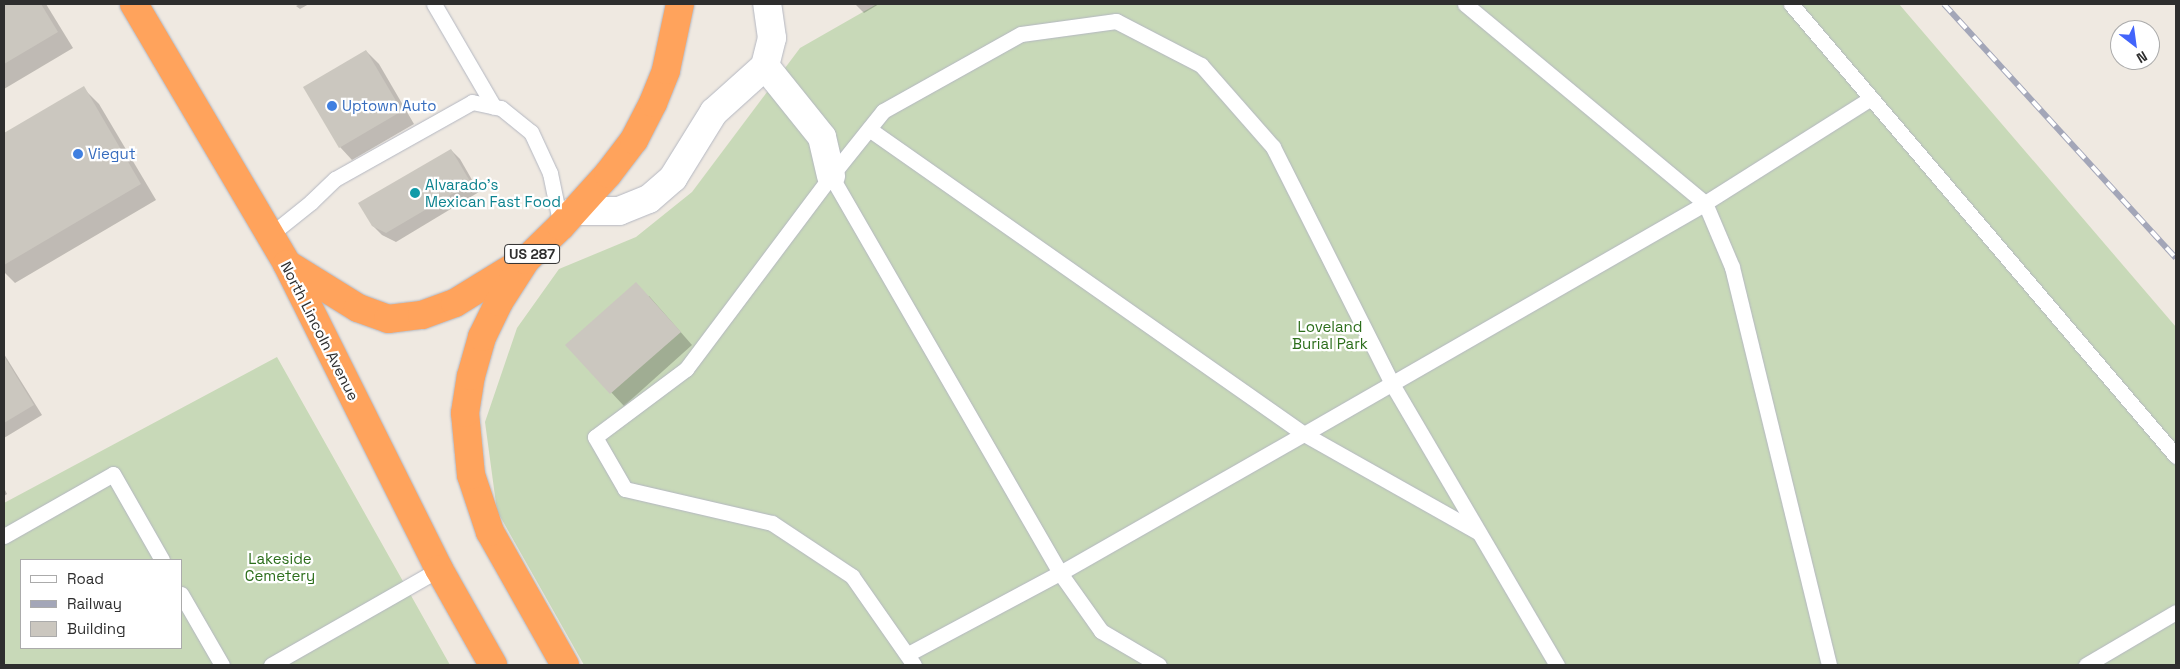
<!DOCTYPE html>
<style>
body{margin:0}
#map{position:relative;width:2180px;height:669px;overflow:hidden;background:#efe9e1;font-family:"Space Grotesk",sans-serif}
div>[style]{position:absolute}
.cemetery>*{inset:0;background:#c8d9b8}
.shadow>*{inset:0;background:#0003}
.building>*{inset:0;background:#cbc7bf}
.roads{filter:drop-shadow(0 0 1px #b4b7c1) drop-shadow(0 0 1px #b4b7c1)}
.lane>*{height:15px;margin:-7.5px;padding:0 7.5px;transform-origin:7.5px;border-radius:7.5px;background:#fff}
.street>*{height:28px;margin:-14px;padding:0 14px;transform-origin:14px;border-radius:14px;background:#fff}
.highway>*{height:28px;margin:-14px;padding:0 14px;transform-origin:14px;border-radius:14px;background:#ffa35c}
.rail>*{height:5.5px;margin-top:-2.75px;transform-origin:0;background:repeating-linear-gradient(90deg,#fff 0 11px,#a3a6b8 0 22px);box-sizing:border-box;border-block:1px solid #a3a6b8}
.dots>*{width:14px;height:14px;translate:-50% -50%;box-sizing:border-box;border:2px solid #fff;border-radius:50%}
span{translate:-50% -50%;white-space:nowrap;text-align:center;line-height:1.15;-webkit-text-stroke:4.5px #fff;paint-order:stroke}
.shield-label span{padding:1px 4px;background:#fff;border:1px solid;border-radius:4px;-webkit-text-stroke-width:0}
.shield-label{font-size:14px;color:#2e2e2e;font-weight:700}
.shop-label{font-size:15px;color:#366cbe}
.left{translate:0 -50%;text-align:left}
.culture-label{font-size:15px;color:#0d838f}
.park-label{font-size:15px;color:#2c6e1b}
.street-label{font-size:15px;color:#2e2e2e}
.frame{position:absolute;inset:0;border:5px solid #2e2e2e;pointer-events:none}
.legend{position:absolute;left:20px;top:559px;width:162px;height:90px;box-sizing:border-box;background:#fff;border:1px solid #ababab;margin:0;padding:6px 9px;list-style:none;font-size:15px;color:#2e2e2e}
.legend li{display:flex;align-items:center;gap:10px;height:25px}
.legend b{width:25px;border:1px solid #ababab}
.north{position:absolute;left:2110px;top:20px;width:50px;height:50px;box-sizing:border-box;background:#fff;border:1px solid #ababab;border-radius:50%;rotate:150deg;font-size:14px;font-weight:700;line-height:20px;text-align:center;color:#2e2e2e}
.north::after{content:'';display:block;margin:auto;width:18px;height:22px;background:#4264fb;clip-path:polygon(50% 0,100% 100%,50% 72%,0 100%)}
</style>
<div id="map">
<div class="cemetery">
<div style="clip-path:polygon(877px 4px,1899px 4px,2176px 327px,2176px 665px,584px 665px,497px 511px,485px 422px,517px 328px,559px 269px,636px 237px,692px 192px,800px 48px)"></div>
<div style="clip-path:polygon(evenodd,277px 357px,450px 665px,4px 665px,4px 503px,277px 357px,21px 560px,181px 560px,181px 648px,21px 648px,21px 560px)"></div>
</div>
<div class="shadow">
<div style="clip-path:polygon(4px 4px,46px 4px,73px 48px,4px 89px)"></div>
<div style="clip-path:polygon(300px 4px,309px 4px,300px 9px,296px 6px)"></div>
<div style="clip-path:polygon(855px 4px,879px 4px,864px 13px)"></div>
<div style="clip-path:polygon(366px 51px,379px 64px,414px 124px,352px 160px,340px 147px)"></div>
<div style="clip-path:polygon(83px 88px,99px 104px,156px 200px,15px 283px,4px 272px,4px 134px)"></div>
<div style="clip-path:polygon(451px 150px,460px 159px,479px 192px,396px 242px,382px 235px,373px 226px)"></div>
<div style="clip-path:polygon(649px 296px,692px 345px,624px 406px,567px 345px)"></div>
<div style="clip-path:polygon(4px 354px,42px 415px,4px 438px)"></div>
<div style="clip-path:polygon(4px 488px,7px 494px,4px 496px)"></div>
</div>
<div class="building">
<div style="clip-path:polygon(4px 4px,41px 4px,58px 32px,4px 64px)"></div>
<div style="clip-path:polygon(366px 50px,402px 111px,339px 148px,303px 87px)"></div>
<div style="clip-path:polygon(84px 86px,141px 184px,4px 265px,4px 133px)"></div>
<div style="clip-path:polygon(451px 149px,471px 183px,386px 233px,372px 226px,358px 203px)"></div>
<div style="clip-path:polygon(636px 282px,681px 332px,610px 394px,565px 345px)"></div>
<div style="clip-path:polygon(4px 356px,34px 405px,4px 423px)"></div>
</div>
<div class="roads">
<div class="lane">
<div style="left:434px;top:4px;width:119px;rotate:59.8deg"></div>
<div style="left:1465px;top:4px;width:312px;rotate:39.7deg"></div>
<div style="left:1705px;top:203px;width:69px;rotate:67.1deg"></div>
<div style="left:1732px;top:267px;width:410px;rotate:76.3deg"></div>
<div style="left:1791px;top:4px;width:594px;rotate:49.58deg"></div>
<div style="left:869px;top:129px;width:531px;rotate:35.04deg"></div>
<div style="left:1304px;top:434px;width:200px;rotate:29.4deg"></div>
<div style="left:831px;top:176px;width:458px;rotate:60deg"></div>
<div style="left:1060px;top:573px;width:71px;rotate:54.7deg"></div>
<div style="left:1101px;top:631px;width:67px;rotate:30.4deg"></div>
<div style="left:270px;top:235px;width:53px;rotate:-38.8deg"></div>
<div style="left:311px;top:202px;width:33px;rotate:-44deg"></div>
<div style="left:335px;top:179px;width:157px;rotate:-29.3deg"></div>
<div style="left:472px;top:102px;width:30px;rotate:12deg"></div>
<div style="left:501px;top:108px;width:38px;rotate:39deg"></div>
<div style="left:531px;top:132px;width:45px;rotate:65.1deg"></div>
<div style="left:550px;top:173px;width:54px;rotate:78.3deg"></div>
<div style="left:4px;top:536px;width:125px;rotate:-29.6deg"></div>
<div style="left:113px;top:474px;width:99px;rotate:60.3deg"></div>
<div style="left:181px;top:594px;width:82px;rotate:60deg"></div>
<div style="left:908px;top:654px;width:172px;rotate:-28.1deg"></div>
<div style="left:1060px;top:573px;width:281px;rotate:-29.7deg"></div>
<div style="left:1304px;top:434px;width:463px;rotate:-29.9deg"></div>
<div style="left:1705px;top:203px;width:196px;rotate:-32.3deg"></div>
<div style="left:271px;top:665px;width:193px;rotate:-29.7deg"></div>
<div style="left:914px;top:665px;width:108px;rotate:-124.9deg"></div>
<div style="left:852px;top:576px;width:96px;rotate:-146.5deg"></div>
<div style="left:772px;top:523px;width:151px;rotate:-167deg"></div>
<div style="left:625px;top:489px;width:60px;rotate:-120deg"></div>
<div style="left:595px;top:437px;width:114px;rotate:-36.8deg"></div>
<div style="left:686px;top:369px;width:241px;rotate:-53.1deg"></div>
<div style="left:831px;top:176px;width:83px;rotate:-51.3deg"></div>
<div style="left:883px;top:111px;width:158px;rotate:-29.2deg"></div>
<div style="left:1021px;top:34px;width:96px;rotate:-7.8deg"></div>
<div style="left:1116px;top:21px;width:96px;rotate:27.4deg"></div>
<div style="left:1201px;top:65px;width:109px;rotate:48.7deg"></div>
<div style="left:1273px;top:147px;width:265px;rotate:63.3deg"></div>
<div style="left:1392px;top:384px;width:326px;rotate:59.6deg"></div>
<div style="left:2086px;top:665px;width:104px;rotate:-30.5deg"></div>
</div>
<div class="street">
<div style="left:765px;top:66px;width:91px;rotate:51.2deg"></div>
<div style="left:822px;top:137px;width:40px;rotate:77deg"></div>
<div style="left:765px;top:66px;width:29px;rotate:-76deg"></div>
<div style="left:772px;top:38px;width:34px;rotate:-98deg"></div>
<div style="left:574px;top:211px;width:45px"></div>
<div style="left:619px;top:211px;width:32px;rotate:-22deg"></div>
<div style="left:649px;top:199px;width:32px;rotate:-41deg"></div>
<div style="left:673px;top:178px;width:78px;rotate:-58.2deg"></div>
<div style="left:714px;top:112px;width:69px;rotate:-42deg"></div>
</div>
<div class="highway">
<div style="left:134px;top:4px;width:302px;rotate:59.5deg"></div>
<div style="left:287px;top:264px;width:341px;rotate:63.5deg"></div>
<div style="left:439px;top:569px;width:110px;rotate:60.6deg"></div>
<div style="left:287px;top:264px;width:84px;rotate:31.8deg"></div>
<div style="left:358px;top:308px;width:32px;rotate:20deg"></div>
<div style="left:388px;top:319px;width:34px;rotate:-7deg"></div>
<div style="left:422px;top:315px;width:35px;rotate:-20deg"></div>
<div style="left:455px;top:303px;width:76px;rotate:-31.6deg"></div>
<div style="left:565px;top:665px;width:153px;rotate:-119.4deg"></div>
<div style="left:490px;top:532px;width:60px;rotate:-108.4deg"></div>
<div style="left:471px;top:475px;width:62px;rotate:-95.5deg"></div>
<div style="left:465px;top:413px;width:37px;rotate:-81deg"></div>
<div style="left:471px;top:376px;width:41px;rotate:-74.2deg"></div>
<div style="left:482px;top:337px;width:39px;rotate:-64deg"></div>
<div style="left:499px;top:302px;width:50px;rotate:-57.3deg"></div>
<div style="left:526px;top:260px;width:49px;rotate:-44.2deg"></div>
<div style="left:561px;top:226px;width:70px;rotate:-47.9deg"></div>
<div style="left:608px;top:174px;width:43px;rotate:-52.6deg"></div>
<div style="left:634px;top:140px;width:42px;rotate:-62.8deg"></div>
<div style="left:653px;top:103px;width:35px;rotate:-68deg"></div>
<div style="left:666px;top:70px;width:67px;rotate:-78deg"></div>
</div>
</div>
<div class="rail">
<div style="left:1944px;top:4px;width:344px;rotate:47.6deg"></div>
</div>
<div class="dots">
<div style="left:332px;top:106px;background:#3f7fe0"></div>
<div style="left:78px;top:154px;background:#3f7fe0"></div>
<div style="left:415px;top:193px;background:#0f9aa8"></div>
</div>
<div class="shield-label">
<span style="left:532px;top:254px">US 287</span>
</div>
<div class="shop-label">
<span class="left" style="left:342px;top:106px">Uptown Auto</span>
<span class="left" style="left:88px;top:154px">Viegut</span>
</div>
<div class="culture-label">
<span class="left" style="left:425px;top:193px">Alvarado's<br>Mexican Fast Food</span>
</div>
<div class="park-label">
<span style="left:1330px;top:335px">Loveland<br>Burial Park</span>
<span style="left:280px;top:567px">Lakeside<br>Cemetery</span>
</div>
<div class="street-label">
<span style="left:320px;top:331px;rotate:63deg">North Lincoln Avenue</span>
</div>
<div class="frame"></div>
<ul class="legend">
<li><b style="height:6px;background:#fff"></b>Road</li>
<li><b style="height:6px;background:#a3a6b8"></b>Railway</li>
<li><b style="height:14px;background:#cbc7bf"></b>Building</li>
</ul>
<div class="north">N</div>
</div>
